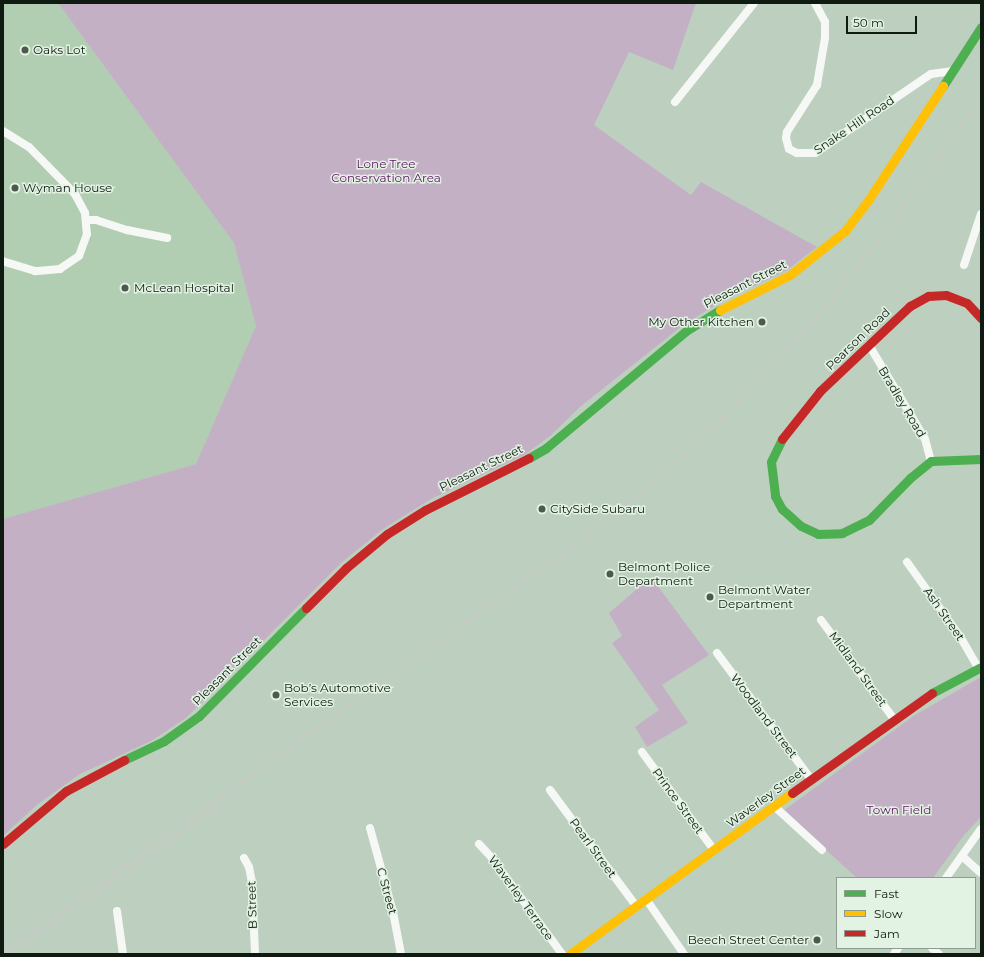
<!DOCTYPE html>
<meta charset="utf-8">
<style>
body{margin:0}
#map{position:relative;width:984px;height:957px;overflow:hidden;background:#bdcfbe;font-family:Montserrat,sans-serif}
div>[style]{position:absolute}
.built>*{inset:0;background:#b1ceb3}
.green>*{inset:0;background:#c4b0c5}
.street>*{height:8px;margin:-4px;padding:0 4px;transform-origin:4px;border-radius:4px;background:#f5f8f5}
.fast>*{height:9px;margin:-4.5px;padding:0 4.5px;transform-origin:4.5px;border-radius:4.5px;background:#4caf50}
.slow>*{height:9px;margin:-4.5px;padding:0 4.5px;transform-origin:4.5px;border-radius:4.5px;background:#ffc107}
.jam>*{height:9px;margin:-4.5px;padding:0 4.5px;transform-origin:4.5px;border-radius:4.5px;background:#c62828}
.rail>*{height:3px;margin-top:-1.5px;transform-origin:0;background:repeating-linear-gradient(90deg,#c5cac5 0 8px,transparent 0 12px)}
.dots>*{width:11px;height:11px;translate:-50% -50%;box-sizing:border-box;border:2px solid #e2f2e3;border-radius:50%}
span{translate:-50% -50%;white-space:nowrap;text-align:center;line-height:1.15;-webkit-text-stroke:3px #e2f2e3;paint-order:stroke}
.poi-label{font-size:12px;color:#0f1b10}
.left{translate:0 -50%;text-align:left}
.right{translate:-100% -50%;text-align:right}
.street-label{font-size:12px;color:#0f1b10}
.park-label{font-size:12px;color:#611364}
.frame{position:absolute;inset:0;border:4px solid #0f1b10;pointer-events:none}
.legend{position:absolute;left:836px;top:877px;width:140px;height:72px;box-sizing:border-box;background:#e2f2e3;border:1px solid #8e9c8f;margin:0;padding:5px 7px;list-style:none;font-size:12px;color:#0f1b10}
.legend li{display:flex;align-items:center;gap:8px;height:20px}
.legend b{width:20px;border:1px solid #8e9c8f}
.scale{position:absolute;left:846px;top:16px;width:71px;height:18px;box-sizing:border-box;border:2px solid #0f1b10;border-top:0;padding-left:5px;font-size:12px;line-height:14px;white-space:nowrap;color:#0f1b10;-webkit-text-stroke:3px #e2f2e3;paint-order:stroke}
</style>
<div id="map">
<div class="built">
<div style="clip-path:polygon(3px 3px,58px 3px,234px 243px,256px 326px,196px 464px,3px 519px)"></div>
</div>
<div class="green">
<div style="clip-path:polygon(58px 3px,696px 3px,673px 70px,629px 52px,594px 125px,691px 195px,701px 182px,817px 247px,787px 270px,717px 304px,682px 326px,581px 406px,550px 436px,524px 455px,431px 499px,383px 529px,341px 563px,186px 718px,151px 741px,80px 774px,38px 804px,3px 836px,3px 519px,196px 464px,256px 326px,234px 243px)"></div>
<div style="clip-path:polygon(651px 577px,709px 655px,662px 685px,688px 723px,647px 747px,635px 727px,659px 710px,612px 643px,622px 636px,609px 613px)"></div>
<div style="clip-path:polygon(981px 677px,981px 817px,964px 835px,933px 878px,857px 878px,783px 811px,915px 715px)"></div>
</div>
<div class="street">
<div style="left:815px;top:3px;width:21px;rotate:62deg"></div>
<div style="left:825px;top:22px;width:16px;rotate:90deg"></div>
<div style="left:825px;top:38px;width:48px;rotate:99.7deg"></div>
<div style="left:817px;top:85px;width:56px;rotate:122.6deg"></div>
<div style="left:787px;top:132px;width:6px;rotate:99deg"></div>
<div style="left:786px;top:138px;width:11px;rotate:75deg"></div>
<div style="left:789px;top:149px;width:9px;rotate:27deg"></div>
<div style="left:797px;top:153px;width:18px"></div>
<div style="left:815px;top:153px;width:140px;rotate:-34.3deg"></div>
<div style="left:931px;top:74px;width:22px;rotate:-8deg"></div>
<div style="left:675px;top:102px;width:127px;rotate:-51.4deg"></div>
<div style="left:3px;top:131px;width:31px;rotate:32deg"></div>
<div style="left:29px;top:147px;width:66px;rotate:45.6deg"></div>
<div style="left:75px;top:194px;width:21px;rotate:62deg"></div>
<div style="left:85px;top:213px;width:21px;rotate:85deg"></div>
<div style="left:87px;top:234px;width:23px;rotate:110deg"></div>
<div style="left:79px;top:256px;width:23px;rotate:146deg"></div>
<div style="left:60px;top:269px;width:25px;rotate:175deg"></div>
<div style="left:35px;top:271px;width:34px;rotate:-163deg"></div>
<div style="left:86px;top:220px;width:10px"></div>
<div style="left:96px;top:220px;width:33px;rotate:18deg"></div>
<div style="left:127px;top:230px;width:41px;rotate:11.3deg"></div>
<div style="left:964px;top:265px;width:54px;rotate:-71.6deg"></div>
<div style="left:869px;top:345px;width:109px;rotate:59.2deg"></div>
<div style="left:925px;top:439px;width:23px;rotate:75deg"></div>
<div style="left:907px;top:562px;width:93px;rotate:54.6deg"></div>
<div style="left:961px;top:638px;width:34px;rotate:60deg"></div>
<div style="left:821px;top:620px;width:123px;rotate:53.6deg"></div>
<div style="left:717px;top:653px;width:157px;rotate:53.3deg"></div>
<div style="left:642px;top:752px;width:122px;rotate:53.7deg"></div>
<div style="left:550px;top:790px;width:144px;rotate:53.4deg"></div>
<div style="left:774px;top:806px;width:65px;rotate:42.5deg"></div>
<div style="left:370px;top:828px;width:87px;rotate:74.7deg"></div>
<div style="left:393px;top:912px;width:43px;rotate:79.2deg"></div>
<div style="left:479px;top:844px;width:19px;rotate:47deg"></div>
<div style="left:492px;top:858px;width:119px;rotate:53.9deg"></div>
<div style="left:962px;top:856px;width:25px;rotate:42deg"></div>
<div style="left:244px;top:858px;width:10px;rotate:61deg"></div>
<div style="left:249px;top:867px;width:15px;rotate:79deg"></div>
<div style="left:252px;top:882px;width:72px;rotate:87.6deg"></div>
<div style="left:946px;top:878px;width:60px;rotate:-54.5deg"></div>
<div style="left:646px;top:899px;width:67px;rotate:55.4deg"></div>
<div style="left:117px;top:911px;width:43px;rotate:82.1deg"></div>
<div style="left:932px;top:948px;width:9px;rotate:41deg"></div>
<div style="left:894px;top:954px;width:7px;rotate:-56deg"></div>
</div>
<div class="fast">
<div style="left:943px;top:86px;width:70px;rotate:-57.2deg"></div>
<div style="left:782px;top:439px;width:25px;rotate:116deg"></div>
<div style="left:771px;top:462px;width:34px;rotate:83deg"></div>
<div style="left:775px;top:496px;width:15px;rotate:62deg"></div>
<div style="left:782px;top:509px;width:25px;rotate:42deg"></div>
<div style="left:801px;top:526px;width:19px;rotate:25deg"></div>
<div style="left:818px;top:534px;width:24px;rotate:-2deg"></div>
<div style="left:842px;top:533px;width:30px;rotate:-26deg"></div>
<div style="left:869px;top:520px;width:59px;rotate:-45.7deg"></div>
<div style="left:910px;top:478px;width:27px;rotate:-39deg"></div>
<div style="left:931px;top:461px;width:50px;rotate:-2.3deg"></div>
<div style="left:529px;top:458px;width:20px;rotate:-30deg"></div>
<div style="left:546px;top:448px;width:182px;rotate:-39.9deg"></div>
<div style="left:686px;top:331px;width:40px;rotate:-32deg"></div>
<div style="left:932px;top:693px;width:55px;rotate:-28deg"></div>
<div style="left:124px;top:760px;width:44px;rotate:-25.4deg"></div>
<div style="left:164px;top:741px;width:43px;rotate:-35.5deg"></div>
<div style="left:199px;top:716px;width:152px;rotate:-45.3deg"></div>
</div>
<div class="slow">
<div style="left:720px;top:310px;width:78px;rotate:-26.6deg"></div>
<div style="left:790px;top:275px;width:70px;rotate:-38.7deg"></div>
<div style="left:845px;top:231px;width:36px;rotate:-53deg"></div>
<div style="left:867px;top:202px;width:139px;rotate:-56.8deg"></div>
<div style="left:570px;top:954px;width:274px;rotate:-36deg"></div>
</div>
<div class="jam">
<div style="left:782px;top:439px;width:61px;rotate:-51.6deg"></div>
<div style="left:820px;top:391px;width:124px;rotate:-43.4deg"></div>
<div style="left:910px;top:306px;width:21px;rotate:-29deg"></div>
<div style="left:928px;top:296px;width:18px;rotate:-3deg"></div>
<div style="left:946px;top:295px;width:22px;rotate:21deg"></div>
<div style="left:967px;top:303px;width:21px;rotate:47deg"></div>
<div style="left:306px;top:608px;width:57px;rotate:-45deg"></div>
<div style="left:346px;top:568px;width:53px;rotate:-39.7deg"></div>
<div style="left:387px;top:534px;width:45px;rotate:-32.3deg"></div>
<div style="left:425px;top:510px;width:116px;rotate:-26.6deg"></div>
<div style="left:792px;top:793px;width:172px;rotate:-35.5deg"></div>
<div style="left:3px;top:844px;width:82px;rotate:-40.1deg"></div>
<div style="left:66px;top:791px;width:66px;rotate:-28.1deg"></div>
</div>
<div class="rail">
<div style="left:3px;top:951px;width:715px;rotate:-35.38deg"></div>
<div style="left:586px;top:537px;width:113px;rotate:-39.6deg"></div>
<div style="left:673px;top:465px;width:52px;rotate:-42.6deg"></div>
<div style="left:711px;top:430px;width:139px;rotate:-46.5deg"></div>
<div style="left:807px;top:329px;width:119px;rotate:-51.1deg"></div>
<div style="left:882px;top:236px;width:171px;rotate:-54.5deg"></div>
<div style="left:9px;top:954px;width:280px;rotate:-35.4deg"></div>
</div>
<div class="dots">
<div style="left:25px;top:50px;background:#4c5a4d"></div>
<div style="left:15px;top:188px;background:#4c5a4d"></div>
<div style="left:125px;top:288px;background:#4c5a4d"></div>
<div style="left:762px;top:322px;background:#4c5a4d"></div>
<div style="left:542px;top:509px;background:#4c5a4d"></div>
<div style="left:610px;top:574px;background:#4c5a4d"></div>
<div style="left:710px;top:597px;background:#4c5a4d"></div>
<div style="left:276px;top:695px;background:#4c5a4d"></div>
<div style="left:817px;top:940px;background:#4c5a4d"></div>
</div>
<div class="poi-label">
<span class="left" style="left:33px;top:50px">Oaks Lot</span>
<span class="left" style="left:23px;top:188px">Wyman House</span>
<span class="left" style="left:134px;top:288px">McLean Hospital</span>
<span class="right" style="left:754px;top:322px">My Other Kitchen</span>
<span class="left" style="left:550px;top:509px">CitySide Subaru</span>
<span class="left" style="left:618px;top:574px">Belmont Police<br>Department</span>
<span class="left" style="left:718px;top:597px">Belmont Water<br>Department</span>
<span class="left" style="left:284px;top:695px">Bob’s Automotive<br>Services</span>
<span class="right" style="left:809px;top:940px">Beech Street Center</span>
</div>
<div class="street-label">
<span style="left:854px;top:125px;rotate:-34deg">Snake Hill Road</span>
<span style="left:745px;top:284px;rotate:-27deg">Pleasant Street</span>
<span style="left:858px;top:339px;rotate:-44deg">Pearson Road</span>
<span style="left:902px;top:402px;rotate:59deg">Bradley Road</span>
<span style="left:481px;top:468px;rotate:-26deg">Pleasant Street</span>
<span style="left:944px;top:614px;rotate:55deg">Ash Street</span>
<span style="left:858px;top:669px;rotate:54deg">Midland Street</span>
<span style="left:227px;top:671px;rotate:-45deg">Pleasant Street</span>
<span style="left:764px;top:716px;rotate:53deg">Woodland Street</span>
<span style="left:766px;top:797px;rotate:-36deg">Waverley Street</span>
<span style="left:678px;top:801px;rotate:54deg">Prince Street</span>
<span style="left:593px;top:848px;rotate:54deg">Pearl Street</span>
<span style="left:387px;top:891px;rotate:75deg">C Street</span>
<span style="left:521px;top:898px;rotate:54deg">Waverley Terrace</span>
<span style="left:252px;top:905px;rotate:-92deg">B Street</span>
</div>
<div class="park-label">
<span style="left:386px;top:171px">Lone Tree<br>Conservation Area</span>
<span style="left:899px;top:810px">Town Field</span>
</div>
<div class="frame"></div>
<ul class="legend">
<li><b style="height:5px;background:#4caf50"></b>Fast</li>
<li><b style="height:5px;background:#ffc107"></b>Slow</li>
<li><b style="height:5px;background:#c62828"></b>Jam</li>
</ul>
<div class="scale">50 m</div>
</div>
